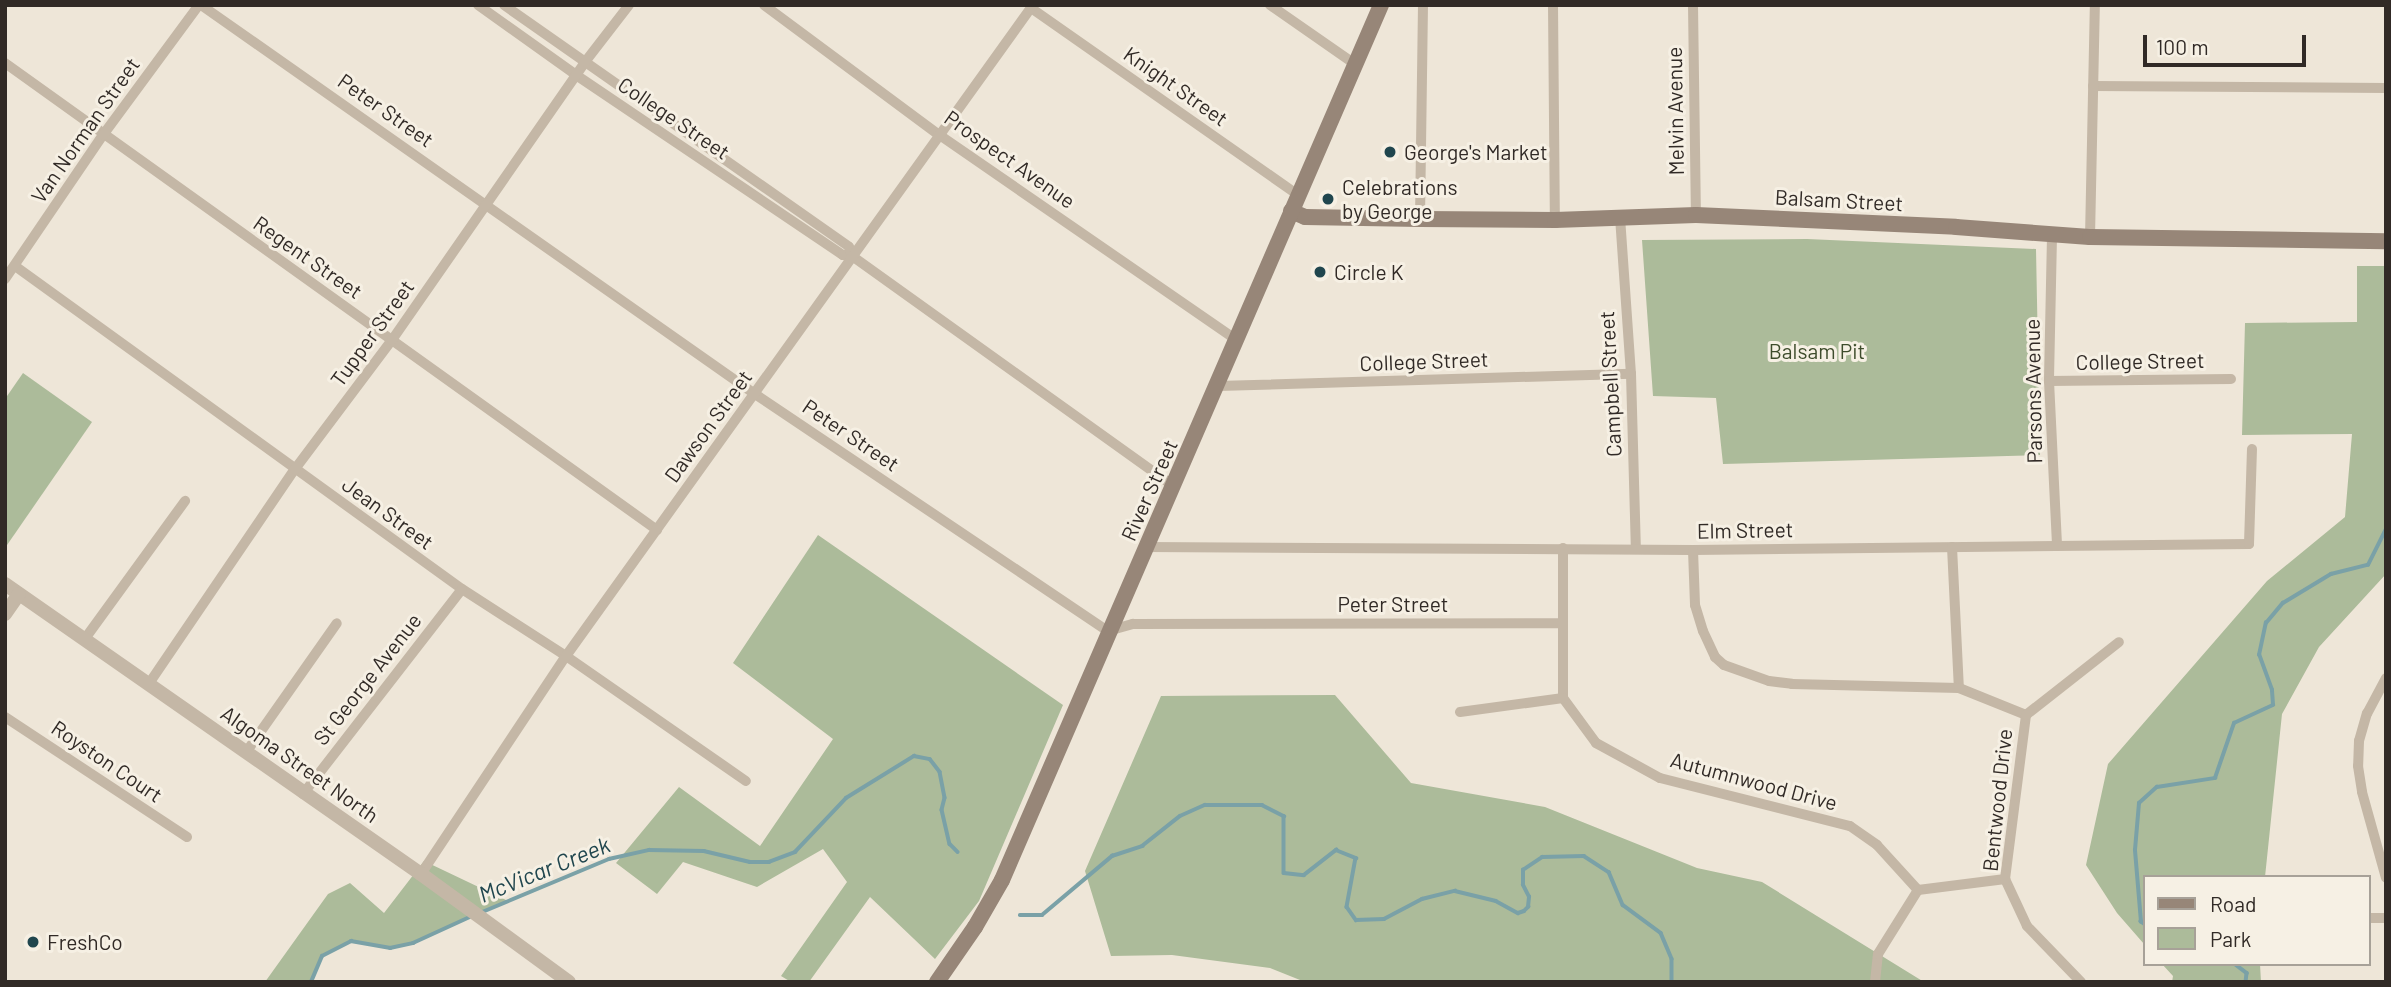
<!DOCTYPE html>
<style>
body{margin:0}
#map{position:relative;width:2391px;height:987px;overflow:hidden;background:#eee6d8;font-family:Barlow,sans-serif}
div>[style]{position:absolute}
.green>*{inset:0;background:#acbb9a}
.stream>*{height:3.5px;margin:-1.75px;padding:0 1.75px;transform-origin:1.75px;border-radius:1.75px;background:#7aa1a7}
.minor>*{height:10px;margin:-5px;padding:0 5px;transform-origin:5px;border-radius:5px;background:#c4b7a6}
.tertiary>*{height:14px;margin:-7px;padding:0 7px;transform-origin:7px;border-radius:7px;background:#c4b7a6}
.secondary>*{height:16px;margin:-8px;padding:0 8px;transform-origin:8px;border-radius:8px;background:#978678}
.dots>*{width:19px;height:19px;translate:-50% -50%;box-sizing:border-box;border:4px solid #f6f0e4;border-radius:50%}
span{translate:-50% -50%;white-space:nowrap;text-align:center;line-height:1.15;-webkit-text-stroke:6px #f6f0e4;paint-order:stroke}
.street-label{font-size:21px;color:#312a26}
.poi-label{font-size:21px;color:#312a26}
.left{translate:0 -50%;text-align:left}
.park-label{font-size:21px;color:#3e4c2c}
.water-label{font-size:23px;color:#20464e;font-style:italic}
.frame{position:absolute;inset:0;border:7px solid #312a26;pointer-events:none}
.legend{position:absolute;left:2143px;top:875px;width:228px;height:91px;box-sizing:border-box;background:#f6f0e4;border:2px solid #a7a198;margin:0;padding:9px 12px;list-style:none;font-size:21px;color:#312a26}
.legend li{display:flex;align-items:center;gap:14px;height:35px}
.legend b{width:35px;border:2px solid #a7a198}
.scale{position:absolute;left:2143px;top:35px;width:163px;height:32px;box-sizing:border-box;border:4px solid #312a26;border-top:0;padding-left:9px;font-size:21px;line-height:24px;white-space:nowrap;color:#312a26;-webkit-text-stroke:5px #f6f0e4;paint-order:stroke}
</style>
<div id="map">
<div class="green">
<div style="clip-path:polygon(1807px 239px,2036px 249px,2040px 455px,1723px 464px,1716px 398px,1653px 396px,1642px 240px)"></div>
<div style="clip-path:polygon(2357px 266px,2386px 266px,2386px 574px,2319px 647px,2282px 714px,2265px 877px,2144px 877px,2144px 944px,2117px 913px,2086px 865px,2108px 764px,2267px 581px,2345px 517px,2352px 434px,2242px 435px,2245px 323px,2357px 322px)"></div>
<div style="clip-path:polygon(23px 373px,92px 422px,5px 548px,5px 399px)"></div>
<div style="clip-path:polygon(818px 535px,1063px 705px,979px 901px,935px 959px,870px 897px,809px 982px,791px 982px,781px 976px,847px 882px,823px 849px,757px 887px,683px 862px,657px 894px,616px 863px,679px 787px,760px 846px,833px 739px,733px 663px)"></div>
<div style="clip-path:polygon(1335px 695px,1411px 783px,1545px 807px,1697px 868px,1762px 882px,1924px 982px,1305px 982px,1270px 968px,1172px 955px,1111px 956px,1085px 871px,1161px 696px)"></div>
<div style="clip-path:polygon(424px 861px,508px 901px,413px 943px,390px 948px,351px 941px,322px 956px,311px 982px,265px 982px,328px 894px,350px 883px,384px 913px)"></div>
<div style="clip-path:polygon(2162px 964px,2260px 964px,2261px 982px,2172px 982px,2173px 976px)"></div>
</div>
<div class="stream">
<div style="left:480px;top:913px;width:140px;rotate:-22.7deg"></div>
<div style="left:609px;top:859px;width:41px;rotate:-12.7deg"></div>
<div style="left:649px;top:850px;width:55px;rotate:1deg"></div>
<div style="left:704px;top:851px;width:47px;rotate:13.4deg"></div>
<div style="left:750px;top:862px;width:19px"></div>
<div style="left:769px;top:862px;width:28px;rotate:-21deg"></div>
<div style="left:795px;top:852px;width:74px;rotate:-46.6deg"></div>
<div style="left:846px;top:798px;width:80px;rotate:-31.7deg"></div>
<div style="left:914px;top:756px;width:16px;rotate:11deg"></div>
<div style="left:930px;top:759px;width:16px;rotate:52deg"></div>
<div style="left:940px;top:772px;width:26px;rotate:79deg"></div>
<div style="left:945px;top:798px;width:12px;rotate:104deg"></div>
<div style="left:942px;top:810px;width:35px;rotate:77deg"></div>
<div style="left:950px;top:844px;width:11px;rotate:45deg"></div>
<div style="left:1020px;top:915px;width:22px"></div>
<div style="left:1042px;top:915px;width:92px;rotate:-40.1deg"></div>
<div style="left:1112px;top:856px;width:32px;rotate:-18deg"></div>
<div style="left:1142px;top:846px;width:48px;rotate:-38.3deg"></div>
<div style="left:1180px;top:816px;width:27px;rotate:-24deg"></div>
<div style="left:1205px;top:805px;width:57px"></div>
<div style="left:1262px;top:805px;width:25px;rotate:27deg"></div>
<div style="left:1284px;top:816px;width:57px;rotate:90deg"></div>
<div style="left:1284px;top:873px;width:20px;rotate:6deg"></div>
<div style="left:1304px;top:875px;width:41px;rotate:-38deg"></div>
<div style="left:1336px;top:850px;width:22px;rotate:22deg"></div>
<div style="left:1356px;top:858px;width:50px;rotate:100.4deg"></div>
<div style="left:1347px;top:907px;width:16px;rotate:55deg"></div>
<div style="left:1356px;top:920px;width:28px;rotate:-2deg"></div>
<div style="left:1384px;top:919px;width:43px;rotate:-27.8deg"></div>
<div style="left:1422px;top:899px;width:34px;rotate:-14deg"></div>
<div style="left:1455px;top:891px;width:42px;rotate:13.7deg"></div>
<div style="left:1496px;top:901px;width:25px;rotate:29deg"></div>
<div style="left:1518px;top:913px;width:6px;rotate:-18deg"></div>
<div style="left:1524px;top:911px;width:6px;rotate:-45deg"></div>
<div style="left:1528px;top:907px;width:10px;rotate:-84deg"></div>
<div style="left:1529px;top:897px;width:13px;rotate:-117deg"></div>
<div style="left:1523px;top:885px;width:15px;rotate:-90deg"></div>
<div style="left:1523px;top:870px;width:23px;rotate:-34deg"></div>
<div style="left:1542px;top:857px;width:42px;rotate:-1.4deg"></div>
<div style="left:1584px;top:856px;width:30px;rotate:33deg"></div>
<div style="left:1609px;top:872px;width:36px;rotate:67deg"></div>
<div style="left:1623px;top:905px;width:47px;rotate:36.4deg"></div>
<div style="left:1661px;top:933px;width:28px;rotate:67deg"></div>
<div style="left:1672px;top:959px;width:23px;rotate:90deg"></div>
<div style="left:2144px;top:924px;width:4px;rotate:-146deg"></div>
<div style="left:2141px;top:922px;width:72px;rotate:-94.8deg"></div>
<div style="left:2135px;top:850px;width:47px;rotate:-85.1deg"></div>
<div style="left:2139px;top:803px;width:24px;rotate:-42deg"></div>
<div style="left:2157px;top:787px;width:59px;rotate:-8.8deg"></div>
<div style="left:2215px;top:778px;width:58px;rotate:-70.9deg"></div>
<div style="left:2234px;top:723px;width:43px;rotate:-24.8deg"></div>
<div style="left:2273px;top:705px;width:15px;rotate:-94deg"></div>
<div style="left:2272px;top:690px;width:37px;rotate:-110deg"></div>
<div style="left:2259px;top:655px;width:33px;rotate:-78deg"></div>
<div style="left:2266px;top:623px;width:26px;rotate:-50deg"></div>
<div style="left:2283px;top:603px;width:56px;rotate:-31.1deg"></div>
<div style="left:2331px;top:574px;width:38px;rotate:-14deg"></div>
<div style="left:2368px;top:565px;width:40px;rotate:-63.4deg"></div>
<div style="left:2235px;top:964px;width:15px;rotate:37deg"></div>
<div style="left:2247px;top:973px;width:9px;rotate:96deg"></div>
<div style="left:311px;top:982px;width:28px;rotate:-67deg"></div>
<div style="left:322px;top:956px;width:33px;rotate:-27deg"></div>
<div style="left:351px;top:941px;width:40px;rotate:10deg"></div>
<div style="left:390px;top:948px;width:24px;rotate:-12deg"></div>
<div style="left:413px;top:943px;width:65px;rotate:-24.6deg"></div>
</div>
<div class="minor">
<div style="left:201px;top:5px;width:677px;rotate:35.08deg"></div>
<div style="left:755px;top:394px;width:425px;rotate:33.9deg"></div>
<div style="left:1108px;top:631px;width:26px;rotate:-16deg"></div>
<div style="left:1133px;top:624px;width:430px;rotate:-0.1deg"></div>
<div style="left:478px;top:5px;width:120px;rotate:35.5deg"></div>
<div style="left:576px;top:75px;width:322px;rotate:34deg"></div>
<div style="left:843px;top:255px;width:9px;rotate:6deg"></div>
<div style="left:852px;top:256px;width:395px;rotate:35.6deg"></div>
<div style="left:504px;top:5px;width:421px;rotate:35deg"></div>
<div style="left:849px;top:247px;width:9px;rotate:72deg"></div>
<div style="left:764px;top:5px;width:217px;rotate:36.6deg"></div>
<div style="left:938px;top:134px;width:363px;rotate:34.6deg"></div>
<div style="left:1270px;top:5px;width:103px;rotate:34.8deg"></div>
<div style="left:1553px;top:5px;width:215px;rotate:89.5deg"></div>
<div style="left:1693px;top:5px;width:210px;rotate:89.2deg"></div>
<div style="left:1031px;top:8px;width:326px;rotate:35deg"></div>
<div style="left:5px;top:63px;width:802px;rotate:35.61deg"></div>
<div style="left:2093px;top:86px;width:293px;rotate:0.4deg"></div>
<div style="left:1620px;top:217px;width:157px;rotate:86deg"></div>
<div style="left:1631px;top:374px;width:175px;rotate:88.4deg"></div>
<div style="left:1420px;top:219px;width:214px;rotate:-89.2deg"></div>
<div style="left:2052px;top:236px;width:145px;rotate:91.2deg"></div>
<div style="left:2049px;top:381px;width:165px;rotate:87.2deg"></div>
<div style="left:2090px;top:237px;width:232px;rotate:-88.8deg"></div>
<div style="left:15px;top:266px;width:551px;rotate:35.85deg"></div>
<div style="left:462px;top:589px;width:124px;rotate:32.8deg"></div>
<div style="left:566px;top:656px;width:219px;rotate:34.8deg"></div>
<div style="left:5px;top:279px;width:174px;rotate:-55.8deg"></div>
<div style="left:103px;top:135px;width:162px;rotate:-53.6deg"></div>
<div style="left:2049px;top:381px;width:182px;rotate:-0.6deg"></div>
<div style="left:1218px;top:386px;width:413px;rotate:-1.7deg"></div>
<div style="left:1146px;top:547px;width:547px;rotate:0.31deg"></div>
<div style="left:1693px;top:550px;width:556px;rotate:-0.62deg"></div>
<div style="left:2249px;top:544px;width:95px;rotate:-88.2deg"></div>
<div style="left:1952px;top:547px;width:141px;rotate:87.2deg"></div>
<div style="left:1563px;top:548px;width:150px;rotate:90deg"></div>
<div style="left:1563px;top:698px;width:56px;rotate:53.7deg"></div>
<div style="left:1596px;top:743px;width:73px;rotate:28.7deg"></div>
<div style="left:1660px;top:778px;width:196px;rotate:14.2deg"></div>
<div style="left:1850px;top:826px;width:33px;rotate:35deg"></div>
<div style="left:1877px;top:845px;width:61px;rotate:47.7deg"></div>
<div style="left:1693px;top:550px;width:55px;rotate:87.9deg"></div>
<div style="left:1695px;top:605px;width:27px;rotate:73deg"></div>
<div style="left:1703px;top:631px;width:29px;rotate:65deg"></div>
<div style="left:1715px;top:657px;width:12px;rotate:42deg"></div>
<div style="left:1724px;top:665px;width:48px;rotate:19.6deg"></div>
<div style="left:1769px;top:681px;width:23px;rotate:7deg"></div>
<div style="left:1792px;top:684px;width:167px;rotate:1.4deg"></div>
<div style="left:1959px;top:688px;width:72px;rotate:21.9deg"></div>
<div style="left:84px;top:640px;width:172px;rotate:-54deg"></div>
<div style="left:2386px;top:678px;width:40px;rotate:118deg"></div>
<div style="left:2367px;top:713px;width:29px;rotate:106deg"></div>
<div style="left:2359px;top:741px;width:25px;rotate:92deg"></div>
<div style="left:2358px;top:766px;width:26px;rotate:81deg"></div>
<div style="left:2362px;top:792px;width:89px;rotate:74.4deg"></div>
<div style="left:148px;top:685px;width:261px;rotate:-55.8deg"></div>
<div style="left:295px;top:469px;width:161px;rotate:-53.1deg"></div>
<div style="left:392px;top:340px;width:338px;rotate:-55.2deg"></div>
<div style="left:585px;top:62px;width:72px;rotate:-52.3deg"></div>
<div style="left:1460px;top:712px;width:104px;rotate:-7.7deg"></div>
<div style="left:5px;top:717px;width:218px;rotate:33.4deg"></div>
<div style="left:247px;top:751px;width:156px;rotate:-54.9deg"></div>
<div style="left:303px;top:794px;width:259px;rotate:-52.2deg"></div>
<div style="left:421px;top:874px;width:262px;rotate:-56.4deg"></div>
<div style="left:566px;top:656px;width:801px;rotate:-54.35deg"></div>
<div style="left:1918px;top:890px;width:88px;rotate:-7.2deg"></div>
<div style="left:2368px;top:918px;width:18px"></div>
<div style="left:1875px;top:982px;width:28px;rotate:-84deg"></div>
<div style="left:1878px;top:954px;width:75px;rotate:-58deg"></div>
<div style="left:2081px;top:982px;width:78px;rotate:-134deg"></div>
<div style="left:2027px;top:926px;width:52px;rotate:-115.1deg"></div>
<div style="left:2005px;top:879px;width:165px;rotate:-82.7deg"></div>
<div style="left:2026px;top:715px;width:118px;rotate:-38.1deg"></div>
</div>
<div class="tertiary">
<div style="left:5px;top:584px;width:507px;rotate:34.88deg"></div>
<div style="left:421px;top:874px;width:183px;rotate:36.1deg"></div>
<div style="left:5px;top:614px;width:24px;rotate:-55deg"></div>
</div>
<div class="secondary">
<div style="left:1291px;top:211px;width:15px;rotate:23deg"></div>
<div style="left:1305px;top:217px;width:115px;rotate:1deg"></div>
<div style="left:1420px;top:219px;width:135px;rotate:0.4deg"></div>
<div style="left:1555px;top:220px;width:141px;rotate:-2deg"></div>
<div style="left:1696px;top:215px;width:260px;rotate:2.6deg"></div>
<div style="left:1956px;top:227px;width:134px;rotate:4.3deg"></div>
<div style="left:2090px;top:237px;width:296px;rotate:0.8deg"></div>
<div style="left:937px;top:982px;width:67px;rotate:-55.4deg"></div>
<div style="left:975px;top:927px;width:54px;rotate:-60.1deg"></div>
<div style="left:1002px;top:880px;width:954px;rotate:-66.58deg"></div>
</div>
<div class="dots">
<div style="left:1390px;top:152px;background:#20464e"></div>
<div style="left:1328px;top:199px;background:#20464e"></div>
<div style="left:1320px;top:272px;background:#20464e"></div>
<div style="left:33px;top:942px;background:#20464e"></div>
</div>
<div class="street-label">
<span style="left:1176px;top:86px;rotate:35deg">Knight Street</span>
<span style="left:386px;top:110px;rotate:35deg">Peter Street</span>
<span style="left:1675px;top:111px;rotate:-91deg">Melvin Avenue</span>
<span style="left:674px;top:118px;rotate:34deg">College Street</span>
<span style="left:85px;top:130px;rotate:-55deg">Van Norman Street</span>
<span style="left:1010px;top:159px;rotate:35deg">Prospect Avenue</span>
<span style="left:1839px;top:200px;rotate:3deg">Balsam Street</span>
<span style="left:308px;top:257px;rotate:35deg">Regent Street</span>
<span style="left:372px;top:333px;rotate:-54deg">Tupper Street</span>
<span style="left:1424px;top:361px;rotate:-2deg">College Street</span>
<span style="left:2140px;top:361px;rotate:-1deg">College Street</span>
<span style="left:1610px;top:384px;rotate:-93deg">Campbell Street</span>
<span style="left:2033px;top:391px;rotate:-91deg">Parsons Avenue</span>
<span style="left:708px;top:426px;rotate:-54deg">Dawson Street</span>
<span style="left:851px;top:435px;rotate:34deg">Peter Street</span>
<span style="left:1149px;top:490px;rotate:-66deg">River Street</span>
<span style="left:388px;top:513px;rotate:36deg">Jean Street</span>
<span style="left:1745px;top:530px;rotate:-1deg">Elm Street</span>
<span style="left:1393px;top:604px">Peter Street</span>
<span style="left:367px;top:679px;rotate:-52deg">St George Avenue</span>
<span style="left:107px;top:761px;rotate:34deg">Royston Court</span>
<span style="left:300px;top:764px;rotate:35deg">Algoma Street North</span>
<span style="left:1754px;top:781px;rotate:15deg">Autumnwood Drive</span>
<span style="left:1997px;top:800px;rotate:-84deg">Bentwood Drive</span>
</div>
<div class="poi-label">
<span class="left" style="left:1404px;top:152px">George's Market</span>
<span class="left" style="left:1342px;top:199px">Celebrations<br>by George</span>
<span class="left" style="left:1334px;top:272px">Circle K</span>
<span class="left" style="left:47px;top:942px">FreshCo</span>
</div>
<div class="park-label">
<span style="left:1817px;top:351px">Balsam Pit</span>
</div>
<div class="water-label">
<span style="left:544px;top:869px;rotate:-22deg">McVicar Creek</span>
</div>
<div class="frame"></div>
<ul class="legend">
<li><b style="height:9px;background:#978678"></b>Road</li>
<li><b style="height:19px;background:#acbb9a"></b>Park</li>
</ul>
<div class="scale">100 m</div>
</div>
